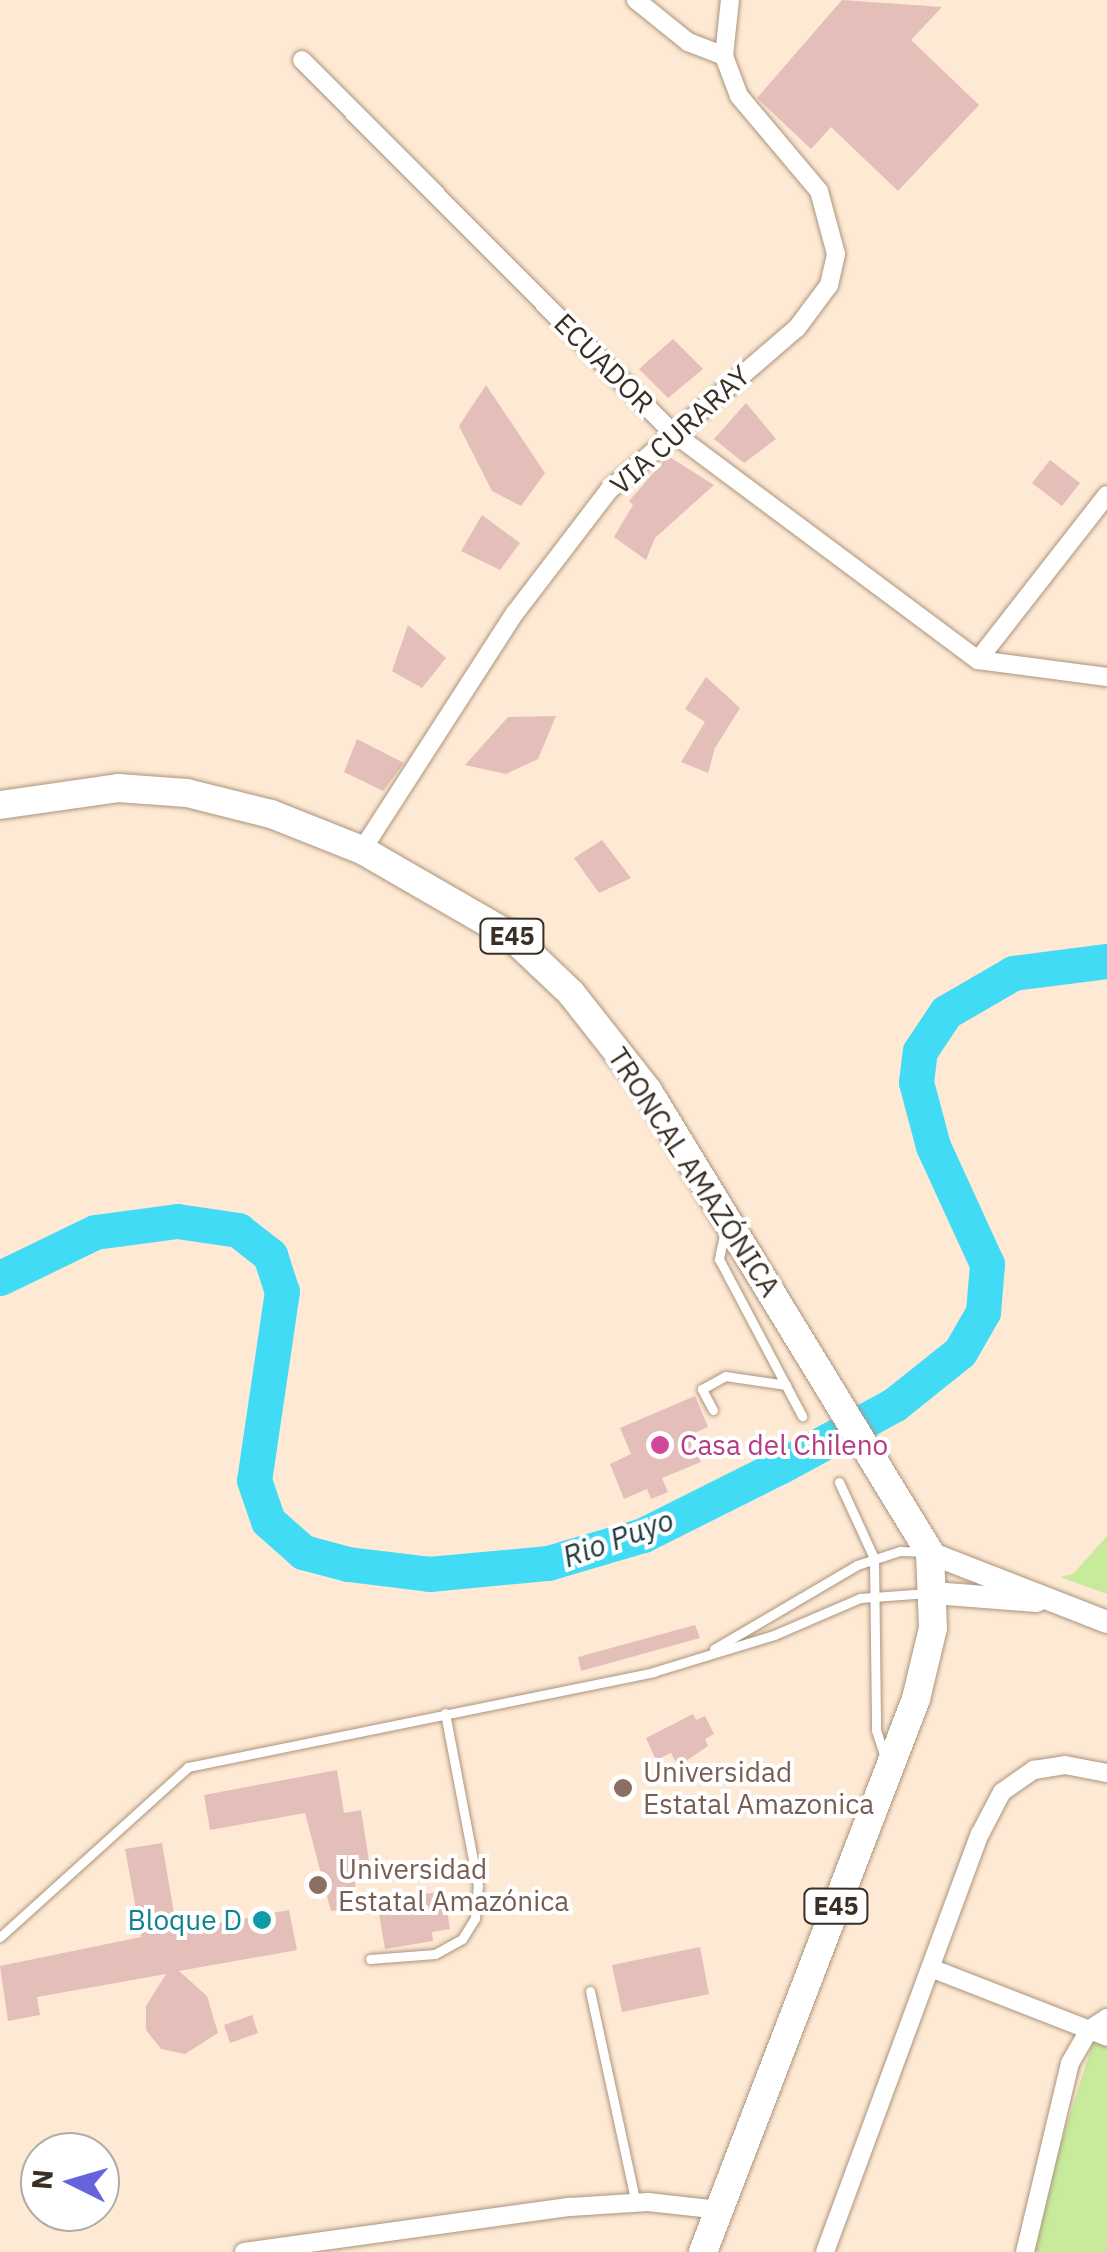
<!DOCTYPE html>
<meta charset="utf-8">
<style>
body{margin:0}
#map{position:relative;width:1107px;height:2252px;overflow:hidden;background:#fee9d4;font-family:"IBM Plex Sans",sans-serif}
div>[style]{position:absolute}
.green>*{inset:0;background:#c7ea9b}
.river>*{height:35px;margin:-17.5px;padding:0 17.5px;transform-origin:17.5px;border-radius:17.5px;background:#42dbf6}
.building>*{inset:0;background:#e4beb8}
.roads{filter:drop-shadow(0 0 2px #ab947c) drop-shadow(0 0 2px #ab947c)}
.service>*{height:9px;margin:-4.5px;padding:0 4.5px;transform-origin:4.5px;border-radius:4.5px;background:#fff}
.minor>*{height:18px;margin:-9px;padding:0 9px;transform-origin:9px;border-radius:9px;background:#fff}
.secondary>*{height:22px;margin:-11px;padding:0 11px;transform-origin:11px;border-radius:11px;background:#fff}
.trunk>*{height:28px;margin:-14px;padding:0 14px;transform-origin:14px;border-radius:14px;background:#fff}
.dots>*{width:28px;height:28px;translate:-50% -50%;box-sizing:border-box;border:5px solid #fff;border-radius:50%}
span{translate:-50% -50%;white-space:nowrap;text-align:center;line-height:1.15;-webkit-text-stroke:8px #fff;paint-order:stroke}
.shield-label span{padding:2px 8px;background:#fff;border:2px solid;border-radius:8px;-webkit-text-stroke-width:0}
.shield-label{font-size:25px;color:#392f25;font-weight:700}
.street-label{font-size:28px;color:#392f25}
.hotel-label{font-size:28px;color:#b23c85}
.left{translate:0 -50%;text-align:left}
.education-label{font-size:28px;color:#785e54}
.culture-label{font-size:28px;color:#0d838f}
.right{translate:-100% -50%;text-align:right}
.water-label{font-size:30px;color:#223b40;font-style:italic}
.north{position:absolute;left:20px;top:2132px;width:100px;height:100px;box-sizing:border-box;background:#fff;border:2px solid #b0aca8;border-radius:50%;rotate:275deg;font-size:28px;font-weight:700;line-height:40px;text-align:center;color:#392f25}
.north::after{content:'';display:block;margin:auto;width:35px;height:45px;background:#6663dc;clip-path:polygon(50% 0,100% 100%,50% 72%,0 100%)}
</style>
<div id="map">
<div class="green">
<div style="clip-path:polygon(1107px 1536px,1107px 1594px,1060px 1577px,1073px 1574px)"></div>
<div style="clip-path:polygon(1096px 2032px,1107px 2043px,1107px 2252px,1027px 2252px)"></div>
</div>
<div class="river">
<div style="left:0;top:1278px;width:106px;rotate:-25.8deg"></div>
<div style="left:95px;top:1232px;width:83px;rotate:-7.6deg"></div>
<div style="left:177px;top:1221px;width:62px;rotate:8.4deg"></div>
<div style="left:238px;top:1230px;width:41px;rotate:38deg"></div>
<div style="left:270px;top:1255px;width:38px;rotate:72deg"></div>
<div style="left:282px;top:1291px;width:191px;rotate:98.4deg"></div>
<div style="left:254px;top:1480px;width:43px;rotate:71.1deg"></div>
<div style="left:268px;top:1521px;width:47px;rotate:41.5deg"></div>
<div style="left:303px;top:1552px;width:47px;rotate:14.9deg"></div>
<div style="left:348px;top:1564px;width:82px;rotate:7deg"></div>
<div style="left:429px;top:1574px;width:120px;rotate:-5.3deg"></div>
<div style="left:548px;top:1563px;width:99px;rotate:-16.4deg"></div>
<div style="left:643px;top:1535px;width:152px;rotate:-26.6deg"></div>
<div style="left:779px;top:1467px;width:132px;rotate:-28.5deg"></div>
<div style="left:895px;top:1404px;width:83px;rotate:-38.7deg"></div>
<div style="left:960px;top:1352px;width:46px;rotate:-60.1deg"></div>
<div style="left:983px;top:1312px;width:48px;rotate:-85.2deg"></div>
<div style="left:987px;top:1264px;width:130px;rotate:-114.6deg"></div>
<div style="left:933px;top:1146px;width:66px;rotate:-104.9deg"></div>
<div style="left:916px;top:1082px;width:31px;rotate:-83deg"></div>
<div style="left:920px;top:1051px;width:47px;rotate:-56.3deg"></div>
<div style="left:946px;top:1012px;width:78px;rotate:-30.2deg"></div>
<div style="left:1013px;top:973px;width:95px;rotate:-7.3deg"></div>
</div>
<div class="building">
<div style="clip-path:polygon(842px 0,942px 7px,911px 40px,979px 105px,898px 191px,831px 127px,811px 149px,757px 98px)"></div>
<div style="clip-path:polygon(673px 339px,703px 369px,668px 398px,639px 369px)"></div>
<div style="clip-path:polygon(486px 385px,545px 473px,521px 506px,492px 491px,459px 426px)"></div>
<div style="clip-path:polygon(746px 403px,776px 439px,744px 463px,714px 439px)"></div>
<div style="clip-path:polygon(668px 456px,714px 485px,655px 538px,646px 560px,614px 537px,633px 505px,629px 501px)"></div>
<div style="clip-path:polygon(1050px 460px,1080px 483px,1062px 506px,1032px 483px)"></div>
<div style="clip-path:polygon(482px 515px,520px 543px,500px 570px,461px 551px)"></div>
<div style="clip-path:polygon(408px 625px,446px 658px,422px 688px,392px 671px)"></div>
<div style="clip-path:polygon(706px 677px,740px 708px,715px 748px,708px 773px,681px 762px,705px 722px,685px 709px)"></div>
<div style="clip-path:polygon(556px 716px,538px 759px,506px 774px,465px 765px,508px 717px)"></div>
<div style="clip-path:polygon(357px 739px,404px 763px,383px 791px,344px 772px)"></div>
<div style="clip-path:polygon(602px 840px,631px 878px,599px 893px,574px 858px)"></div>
<div style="clip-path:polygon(695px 1396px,708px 1427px,690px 1435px,701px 1462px,662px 1478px,668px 1492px,651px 1499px,647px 1489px,624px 1499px,610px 1464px,631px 1454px,620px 1428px)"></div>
<div style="clip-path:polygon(695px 1625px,700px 1638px,581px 1671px,578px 1657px)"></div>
<div style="clip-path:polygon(693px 1714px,696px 1720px,705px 1716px,714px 1734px,705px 1739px,708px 1746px,686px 1761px,676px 1762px,671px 1753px,656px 1760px,646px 1738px)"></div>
<div style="clip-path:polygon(337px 1770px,344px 1813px,361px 1810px,369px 1861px,352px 1864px,359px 1907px,331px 1911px,305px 1813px,210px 1830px,204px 1795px)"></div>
<div style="clip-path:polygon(162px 1843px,177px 1931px,289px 1910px,297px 1950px,179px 1971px,207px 1996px,218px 2033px,185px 2054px,161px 2049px,146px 2030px,146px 2006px,166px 1974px,37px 1997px,40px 2015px,8px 2021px,0 1966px,141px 1937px,125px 1849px)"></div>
<div style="clip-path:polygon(444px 1891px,450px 1929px,432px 1932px,433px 1941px,385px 1949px,377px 1902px)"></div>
<div style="clip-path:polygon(700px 1947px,709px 1994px,622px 2012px,612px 1965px)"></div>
<div style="clip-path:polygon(252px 2015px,258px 2033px,230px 2043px,224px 2025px)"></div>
</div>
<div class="roads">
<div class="service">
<div style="left:725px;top:1230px;width:30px;rotate:102deg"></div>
<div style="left:719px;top:1259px;width:178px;rotate:62.1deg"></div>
<div style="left:713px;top:1410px;width:24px;rotate:-118deg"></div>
<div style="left:702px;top:1389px;width:26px;rotate:-29deg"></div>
<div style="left:725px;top:1376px;width:62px;rotate:8.4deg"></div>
<div style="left:839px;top:1482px;width:84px;rotate:65.3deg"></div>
<div style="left:874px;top:1558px;width:172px;rotate:89.3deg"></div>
<div style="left:876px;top:1730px;width:32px;rotate:72deg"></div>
<div style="left:714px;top:1649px;width:166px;rotate:-30.4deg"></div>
<div style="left:857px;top:1565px;width:45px;rotate:-18deg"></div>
<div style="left:900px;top:1551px;width:23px;rotate:2deg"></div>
<div style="left:0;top:1937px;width:253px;rotate:-42.1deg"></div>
<div style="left:188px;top:1767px;width:475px;rotate:-11.5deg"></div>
<div style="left:653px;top:1672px;width:127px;rotate:-17deg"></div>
<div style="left:774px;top:1635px;width:94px;rotate:-23.3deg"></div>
<div style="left:860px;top:1598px;width:68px;rotate:-4.2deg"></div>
<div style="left:370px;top:1959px;width:65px;rotate:-4.4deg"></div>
<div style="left:435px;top:1954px;width:31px;rotate:-29deg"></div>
<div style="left:462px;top:1939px;width:25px;rotate:-58deg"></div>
<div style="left:475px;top:1918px;width:32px;rotate:-85deg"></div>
<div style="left:478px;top:1886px;width:176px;rotate:-100.8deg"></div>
<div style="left:590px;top:1991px;width:217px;rotate:77.8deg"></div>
</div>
<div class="minor">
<div style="left:636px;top:0;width:67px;rotate:38.9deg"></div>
<div style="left:688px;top:42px;width:39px;rotate:21deg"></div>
<div style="left:302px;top:60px;width:525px;rotate:45.15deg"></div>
<div style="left:672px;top:432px;width:382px;rotate:36.7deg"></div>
<div style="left:978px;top:660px;width:130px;rotate:7.5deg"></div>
<div style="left:978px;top:660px;width:209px;rotate:-52deg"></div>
<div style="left:362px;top:850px;width:282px;rotate:-57.2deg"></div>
<div style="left:515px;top:613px;width:155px;rotate:-52.6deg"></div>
<div style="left:609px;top:490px;width:248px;rotate:-40.8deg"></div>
<div style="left:797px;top:328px;width:54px;rotate:-53.3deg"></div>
<div style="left:829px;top:285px;width:32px;rotate:-77deg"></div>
<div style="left:836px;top:254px;width:65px;rotate:-105.1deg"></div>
<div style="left:819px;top:191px;width:124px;rotate:-130.1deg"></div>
<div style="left:739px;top:96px;width:43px;rotate:-110.6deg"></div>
<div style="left:724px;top:56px;width:56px;rotate:-83.9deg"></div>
<div style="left:933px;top:1969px;width:187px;rotate:21.3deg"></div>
<div style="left:244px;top:2252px;width:329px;rotate:-7.9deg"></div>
<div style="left:570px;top:2207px;width:78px;rotate:-3.7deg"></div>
<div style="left:648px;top:2202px;width:71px;rotate:6.4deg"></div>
<div style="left:825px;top:2252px;width:446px;rotate:-69.7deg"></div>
<div style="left:980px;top:1834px;width:47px;rotate:-62.4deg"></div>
<div style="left:1002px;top:1792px;width:39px;rotate:-35deg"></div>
<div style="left:1034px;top:1770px;width:31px;rotate:-9deg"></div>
<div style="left:1065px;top:1765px;width:43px;rotate:10.8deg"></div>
<div style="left:1025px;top:2252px;width:194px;rotate:-76.6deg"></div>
<div style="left:1070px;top:2063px;width:39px;rotate:-60deg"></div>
<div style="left:1090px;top:2029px;width:20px;rotate:-33deg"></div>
</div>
<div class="secondary">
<div style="left:930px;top:1553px;width:190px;rotate:21.3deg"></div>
<div style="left:933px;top:1593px;width:104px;rotate:4.4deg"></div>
</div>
<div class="trunk">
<div style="left:0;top:805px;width:119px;rotate:-8.2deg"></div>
<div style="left:118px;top:788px;width:69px;rotate:4.1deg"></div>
<div style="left:187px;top:793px;width:87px;rotate:14deg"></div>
<div style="left:271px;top:814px;width:98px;rotate:21.6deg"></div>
<div style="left:362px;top:850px;width:172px;rotate:30deg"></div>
<div style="left:511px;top:936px;width:83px;rotate:43.5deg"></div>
<div style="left:571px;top:993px;width:125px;rotate:51.8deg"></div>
<div style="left:648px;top:1091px;width:541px;rotate:58.6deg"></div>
<div style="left:930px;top:1553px;width:75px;rotate:87.7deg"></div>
<div style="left:933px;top:1628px;width:73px;rotate:103.5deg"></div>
<div style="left:916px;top:1699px;width:593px;rotate:111.07deg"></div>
</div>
</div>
<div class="dots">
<div style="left:660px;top:1445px;background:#d1479c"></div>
<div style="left:623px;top:1788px;background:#8d6e63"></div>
<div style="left:318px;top:1885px;background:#8d6e63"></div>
<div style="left:262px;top:1920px;background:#0f9aa8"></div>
</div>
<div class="shield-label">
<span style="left:512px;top:936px">E45</span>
<span style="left:836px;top:1906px">E45</span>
</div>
<div class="street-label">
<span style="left:604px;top:363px;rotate:45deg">ECUADOR</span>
<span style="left:680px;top:430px;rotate:-42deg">VIA CURARAY</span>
<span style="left:694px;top:1172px;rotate:57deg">TRONCAL AMAZÓNICA</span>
</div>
<div class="hotel-label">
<span class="left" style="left:680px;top:1445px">Casa del Chileno</span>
</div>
<div class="education-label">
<span class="left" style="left:643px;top:1788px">Universidad<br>Estatal Amazonica</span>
<span class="left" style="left:338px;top:1885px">Universidad<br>Estatal Amazónica</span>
</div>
<div class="culture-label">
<span class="right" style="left:242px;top:1920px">Bloque D</span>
</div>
<div class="water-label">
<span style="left:618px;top:1538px;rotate:-20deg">Rio Puyo</span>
</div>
<div class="north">N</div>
</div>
